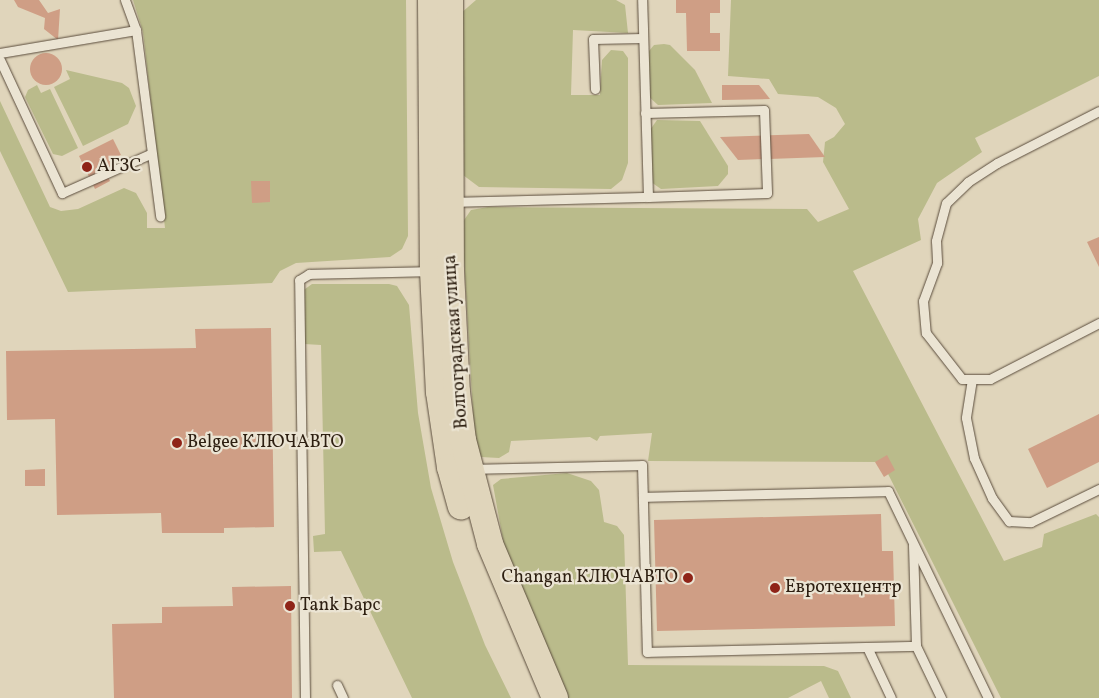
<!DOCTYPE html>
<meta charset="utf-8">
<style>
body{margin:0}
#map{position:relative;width:1099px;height:698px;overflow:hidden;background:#e0d5bb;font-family:Vollkorn,serif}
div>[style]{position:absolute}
.green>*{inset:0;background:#babb8b}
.building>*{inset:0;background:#cf9e85}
.round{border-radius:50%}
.roads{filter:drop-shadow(0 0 1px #5a4c3c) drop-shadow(0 0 1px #5a4c3c)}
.lane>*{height:9px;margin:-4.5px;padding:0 4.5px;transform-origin:4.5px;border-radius:4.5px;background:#ebe4d3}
.primary>*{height:26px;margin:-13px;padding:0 13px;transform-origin:13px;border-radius:13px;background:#e0d5bb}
.dots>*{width:14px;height:14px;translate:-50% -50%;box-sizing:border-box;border:2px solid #ebe4d3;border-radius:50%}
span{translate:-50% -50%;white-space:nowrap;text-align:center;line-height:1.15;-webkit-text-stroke:4.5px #ebe4d3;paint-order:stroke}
.poi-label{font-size:18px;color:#2d1f11}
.left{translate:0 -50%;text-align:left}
.right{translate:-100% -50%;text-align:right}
.street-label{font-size:18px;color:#2d1f11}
</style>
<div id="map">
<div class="green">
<div style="clip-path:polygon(133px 0,406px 0,408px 236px,402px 249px,390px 257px,296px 263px,280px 271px,272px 283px,68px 292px,0 151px,0 101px,50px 207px,61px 211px,78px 209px,124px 188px,136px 193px,147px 213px,147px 228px,165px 228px,143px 32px)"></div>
<div style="clip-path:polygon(476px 0,616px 0,625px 5px,628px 33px,573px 30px,571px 95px,600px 95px,602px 60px,611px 50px,623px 51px,628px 58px,628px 163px,622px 180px,611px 189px,479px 187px,463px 175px,460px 14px)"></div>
<div style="clip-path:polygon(731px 0,1099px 0,1099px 76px,975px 138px,982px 152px,937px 183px,918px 219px,921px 240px,853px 271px,1004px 561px,1042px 547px,1044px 534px,1096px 514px,1099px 517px,1099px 698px,1001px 698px,882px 462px,648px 461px,652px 433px,600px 436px,597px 441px,590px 437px,511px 441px,509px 452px,499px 458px,481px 457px,475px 449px,462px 223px,471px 210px,488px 207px,807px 209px,818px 222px,849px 209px,823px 162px,825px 142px,834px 137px,845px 124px,836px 108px,818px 97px,778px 94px,769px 79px,728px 76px)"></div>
<div style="clip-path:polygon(664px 44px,670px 45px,695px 70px,712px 103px,658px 105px,648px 96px,649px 51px,654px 45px)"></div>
<div style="clip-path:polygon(66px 70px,122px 83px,129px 88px,136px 106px,128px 124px,83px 146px,54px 87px,70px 79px)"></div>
<div style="clip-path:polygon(37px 85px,41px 93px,50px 89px,78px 148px,62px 156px,53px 154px,25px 97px,28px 90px)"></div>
<div style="clip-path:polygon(657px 120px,700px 121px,728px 166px,728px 174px,718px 186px,661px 189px,651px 182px,650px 130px)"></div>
<div style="clip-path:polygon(312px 284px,389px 284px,397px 286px,409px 305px,418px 413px,431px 488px,453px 562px,485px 645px,511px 698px,412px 698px,341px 551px,314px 552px,313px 536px,325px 534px,321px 345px,304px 344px,301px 292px)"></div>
<div style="clip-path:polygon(567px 473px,591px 481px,599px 490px,604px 522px,617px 526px,624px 535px,628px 665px,824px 666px,838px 671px,851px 698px,829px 698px,821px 681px,788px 698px,568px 698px,505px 551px,493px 485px,501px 479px)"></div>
</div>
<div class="building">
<div style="clip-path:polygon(14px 0,39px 0,48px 13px,60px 9px,58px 40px,44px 29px,45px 18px,18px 7px)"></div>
<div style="clip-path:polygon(676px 0,720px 0,720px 13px,710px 13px,710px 33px,720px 33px,720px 51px,687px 51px,686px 13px,676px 13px)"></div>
<div class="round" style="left:30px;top:53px;width:32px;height:32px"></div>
<div style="clip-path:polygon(722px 85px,759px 85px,770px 99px,722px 100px)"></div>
<div style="clip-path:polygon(809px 134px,825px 157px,738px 160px,720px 137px)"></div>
<div style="clip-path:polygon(113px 139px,121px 155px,111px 160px,115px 169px,106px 173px,110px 181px,95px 189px,79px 156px)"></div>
<div style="clip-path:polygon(251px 181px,270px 181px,270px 202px,252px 203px)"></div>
<div style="clip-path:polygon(1099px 237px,1099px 267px,1087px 242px)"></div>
<div style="clip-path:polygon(271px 328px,274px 527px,224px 528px,224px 533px,162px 533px,161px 513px,57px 515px,55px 419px,7px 420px,6px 351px,196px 348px,195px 329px)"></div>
<div style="clip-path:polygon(1099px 414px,1099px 462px,1047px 488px,1028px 449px)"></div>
<div style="clip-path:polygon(887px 455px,895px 470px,884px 477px,875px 462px)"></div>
<div style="clip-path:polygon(45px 469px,45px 486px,25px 486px,25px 470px)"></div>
<div style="clip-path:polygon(881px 514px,882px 551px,893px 551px,895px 626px,657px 631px,654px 520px)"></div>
<div style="clip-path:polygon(291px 586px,292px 698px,114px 698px,112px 624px,162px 623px,162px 607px,233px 606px,232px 587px)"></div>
</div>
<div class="roads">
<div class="lane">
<div style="left:125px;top:0;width:32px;rotate:70deg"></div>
<div style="left:136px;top:30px;width:188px;rotate:82.6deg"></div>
<div style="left:0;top:53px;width:138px;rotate:-9.6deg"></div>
<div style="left:0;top:60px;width:147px;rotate:65deg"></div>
<div style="left:62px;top:193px;width:96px;rotate:-23.9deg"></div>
<div style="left:595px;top:89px;width:50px;rotate:-92.3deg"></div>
<div style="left:593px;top:39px;width:50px;rotate:-1.1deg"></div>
<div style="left:1099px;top:111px;width:114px;rotate:153deg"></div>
<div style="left:997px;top:163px;width:35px;rotate:147deg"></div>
<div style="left:968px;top:182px;width:30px;rotate:136deg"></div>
<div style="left:946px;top:203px;width:39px;rotate:105deg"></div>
<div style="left:936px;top:241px;width:22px;rotate:87deg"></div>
<div style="left:937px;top:263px;width:40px;rotate:110.2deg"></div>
<div style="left:923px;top:301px;width:32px;rotate:85deg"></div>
<div style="left:926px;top:333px;width:58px;rotate:52deg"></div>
<div style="left:962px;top:379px;width:28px"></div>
<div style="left:990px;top:379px;width:123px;rotate:-27.2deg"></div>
<div style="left:645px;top:113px;width:119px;rotate:-1.4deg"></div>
<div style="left:764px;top:110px;width:83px;rotate:87.9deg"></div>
<div style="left:767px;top:193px;width:119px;rotate:178.1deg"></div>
<div style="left:454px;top:202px;width:194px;rotate:-1.5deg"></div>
<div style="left:648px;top:197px;width:197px;rotate:-91.7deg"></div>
<div style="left:972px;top:379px;width:39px;rotate:99deg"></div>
<div style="left:966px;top:418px;width:41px;rotate:78.7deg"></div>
<div style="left:974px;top:458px;width:44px;rotate:65.8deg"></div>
<div style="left:992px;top:498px;width:29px;rotate:54deg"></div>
<div style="left:1009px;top:521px;width:22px;rotate:3deg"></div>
<div style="left:1031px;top:522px;width:76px;rotate:-25.9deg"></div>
<div style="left:472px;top:469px;width:170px;rotate:-1.3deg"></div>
<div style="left:642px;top:465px;width:187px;rotate:88.5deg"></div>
<div style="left:647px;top:652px;width:269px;rotate:-1.3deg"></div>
<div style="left:643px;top:497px;width:245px;rotate:-1.4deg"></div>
<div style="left:888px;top:491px;width:230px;rotate:64.2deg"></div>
<div style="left:913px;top:545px;width:101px;rotate:88.3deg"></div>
<div style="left:916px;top:646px;width:58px;rotate:64.3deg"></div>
<div style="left:867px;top:647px;width:56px;rotate:64.8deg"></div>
<div style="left:337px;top:685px;width:14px;rotate:65deg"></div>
<div style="left:305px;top:698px;width:418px;rotate:-90.8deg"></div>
<div style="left:299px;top:280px;width:12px;rotate:-31deg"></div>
<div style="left:309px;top:274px;width:122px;rotate:-1.4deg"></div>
</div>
<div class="primary">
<div style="left:431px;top:0;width:271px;rotate:89.6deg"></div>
<div style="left:433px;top:271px;width:121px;rotate:87.2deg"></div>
<div style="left:439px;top:392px;width:76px;rotate:81.7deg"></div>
<div style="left:450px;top:467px;width:41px;rotate:74.6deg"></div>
<div style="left:450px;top:0;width:271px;rotate:89.8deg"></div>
<div style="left:451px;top:271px;width:121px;rotate:87.2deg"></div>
<div style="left:457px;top:392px;width:48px;rotate:82.9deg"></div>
<div style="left:463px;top:440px;width:107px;rotate:75.4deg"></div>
<div style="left:490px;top:544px;width:167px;rotate:67.1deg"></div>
</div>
</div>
<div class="dots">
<div style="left:87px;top:167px;background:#8f2418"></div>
<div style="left:177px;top:443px;background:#8f2418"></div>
<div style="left:688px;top:578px;background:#8f2418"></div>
<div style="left:775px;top:588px;background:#8f2418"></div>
<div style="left:290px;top:606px;background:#8f2418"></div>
</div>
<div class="poi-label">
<span class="left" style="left:97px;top:167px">АГЗС</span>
<span class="left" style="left:187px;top:443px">Belgee КЛЮЧАВТО</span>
<span class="right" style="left:678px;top:578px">Changan КЛЮЧАВТО</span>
<span class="left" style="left:785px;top:588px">Евротехцентр</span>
<span class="left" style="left:300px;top:606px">Tank Барс</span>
</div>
<div class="street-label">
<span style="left:457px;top:342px;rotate:-94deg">Волгоградская улица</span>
</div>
</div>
